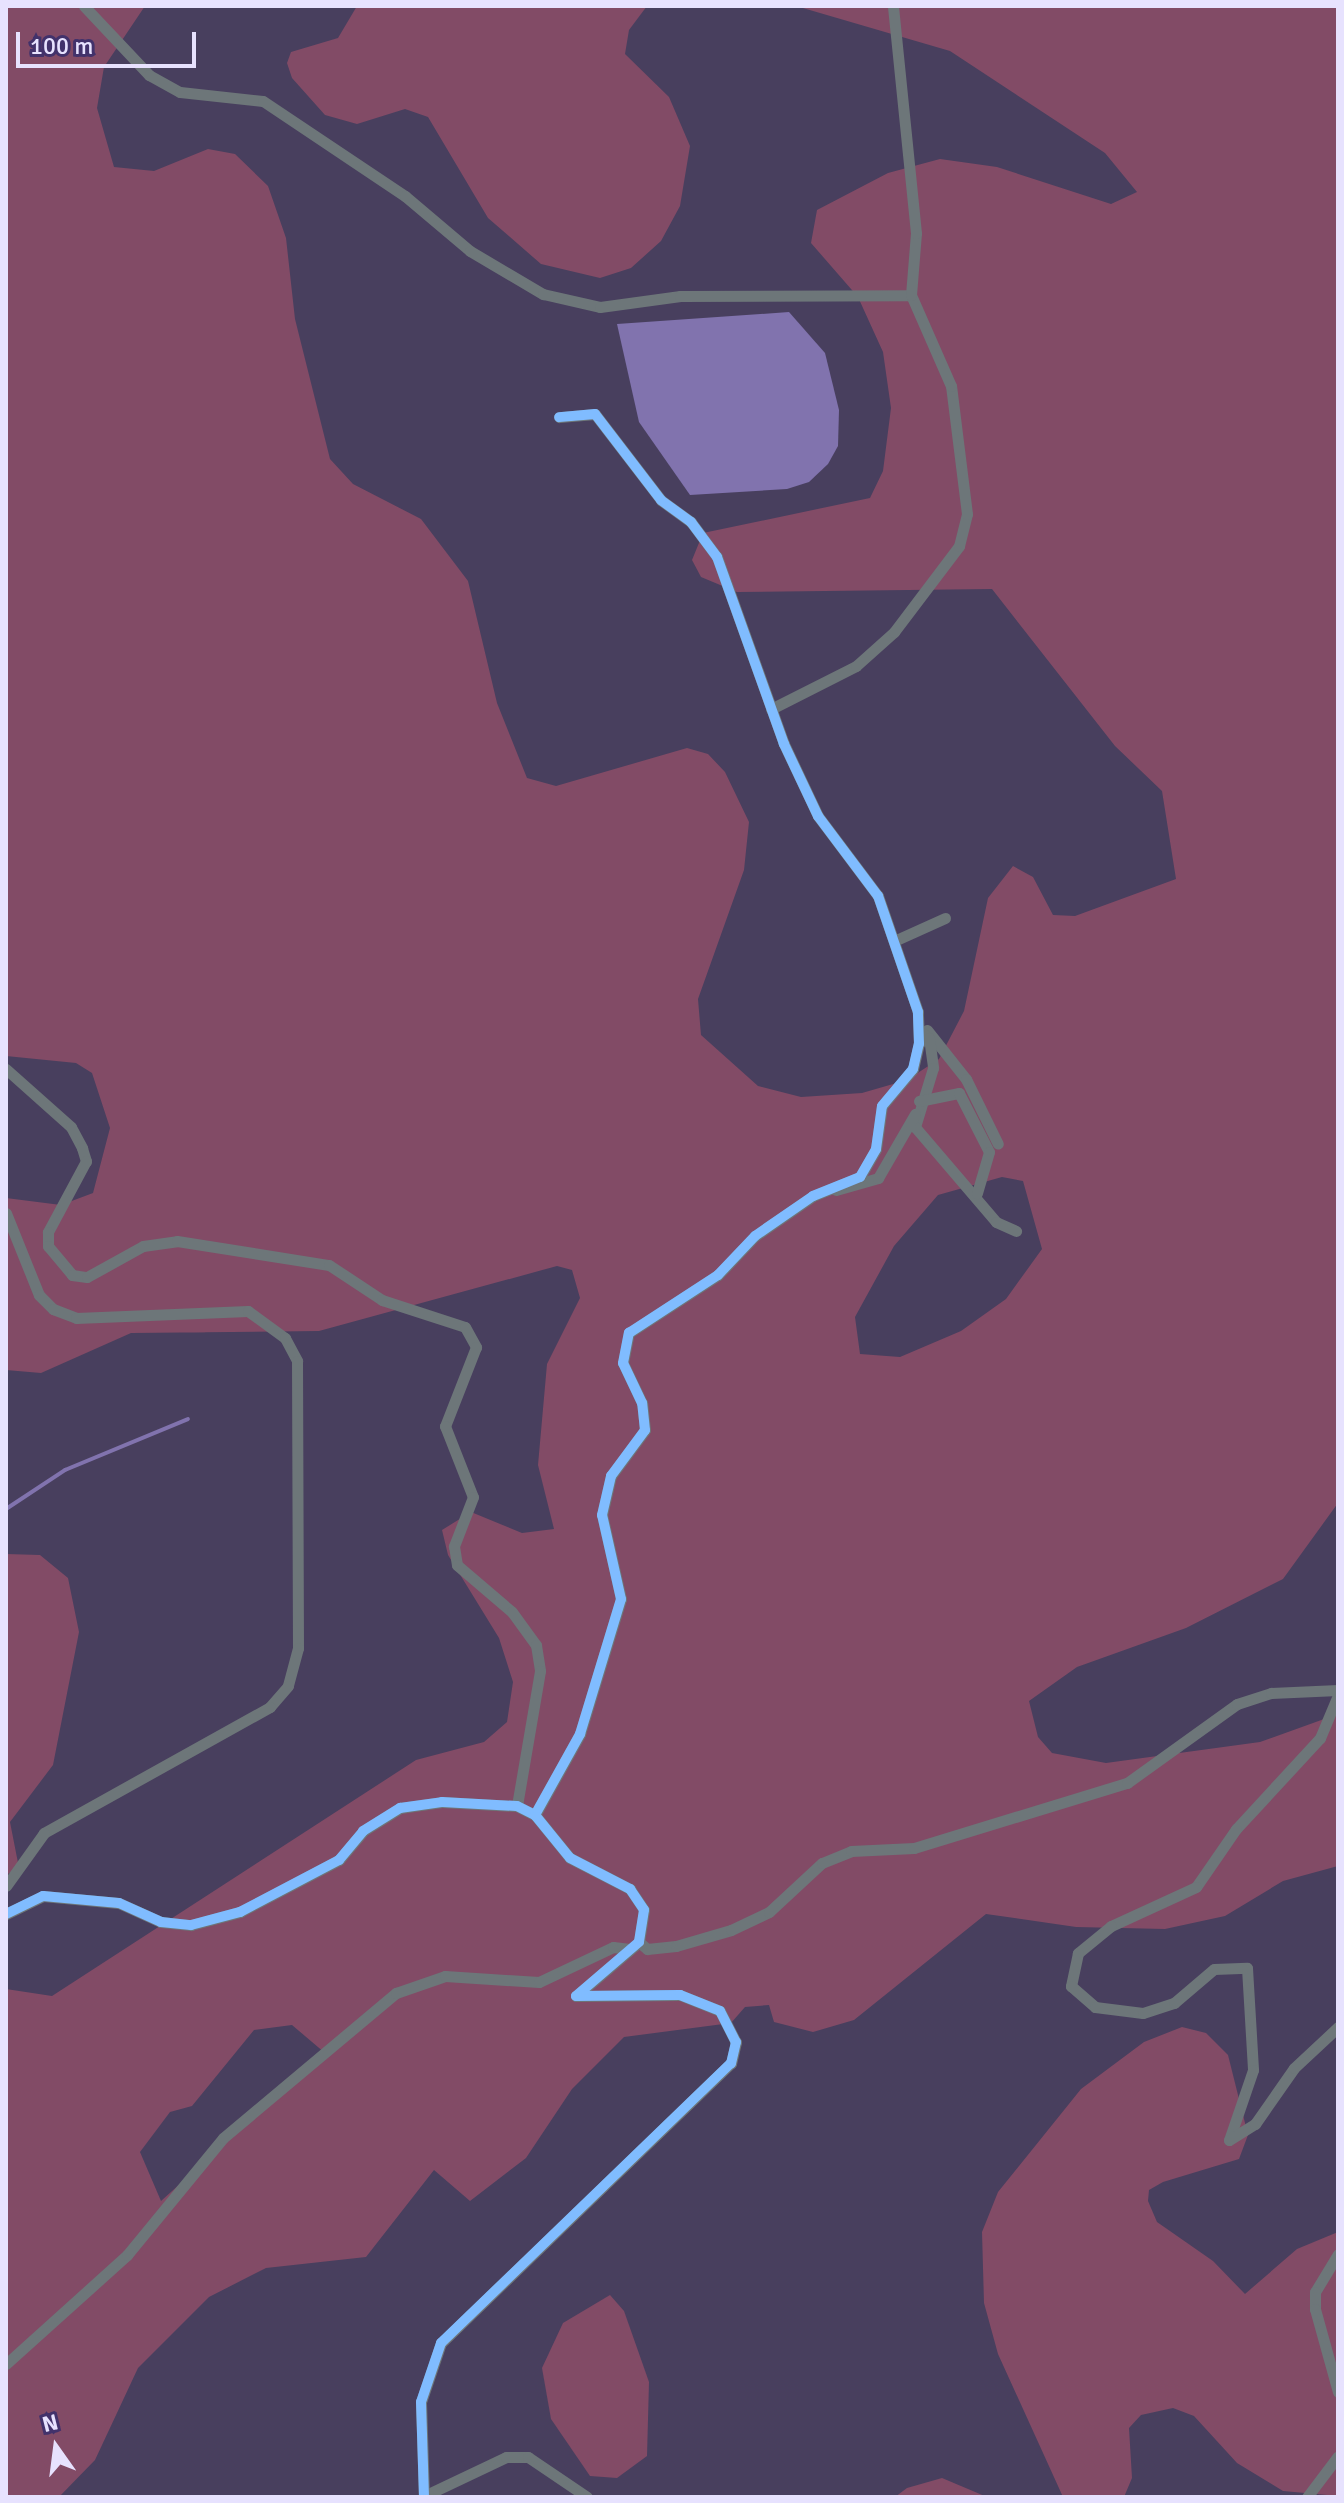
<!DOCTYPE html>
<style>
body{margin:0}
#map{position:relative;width:1344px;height:2503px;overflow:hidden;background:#483f5e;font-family:Signika,sans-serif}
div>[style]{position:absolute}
.green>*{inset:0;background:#824b66}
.water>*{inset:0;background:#8173ae}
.stream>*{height:4px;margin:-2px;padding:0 2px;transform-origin:2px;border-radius:2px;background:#8173ae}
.street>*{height:11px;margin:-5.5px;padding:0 5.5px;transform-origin:5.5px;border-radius:5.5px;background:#6d7679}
.cycleway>*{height:10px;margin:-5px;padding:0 5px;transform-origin:5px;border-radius:5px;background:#80bcff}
span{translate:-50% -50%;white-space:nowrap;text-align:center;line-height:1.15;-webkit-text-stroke:6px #42326b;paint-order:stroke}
.frame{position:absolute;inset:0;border:8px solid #e7e2fe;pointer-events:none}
.north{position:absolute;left:16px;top:2407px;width:80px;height:80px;-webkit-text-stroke:6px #42326b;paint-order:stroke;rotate:346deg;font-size:22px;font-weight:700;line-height:32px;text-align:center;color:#e7e2fe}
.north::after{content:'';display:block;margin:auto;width:28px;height:36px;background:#e7e2fe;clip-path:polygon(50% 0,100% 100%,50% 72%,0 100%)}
.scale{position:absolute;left:16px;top:32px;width:180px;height:36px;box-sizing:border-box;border:4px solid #e7e2fe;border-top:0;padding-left:10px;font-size:24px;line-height:28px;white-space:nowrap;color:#e7e2fe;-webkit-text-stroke:6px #42326b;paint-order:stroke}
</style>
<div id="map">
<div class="green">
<div style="clip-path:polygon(evenodd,6px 6px,145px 6px,104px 67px,97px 108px,114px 167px,154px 171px,208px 149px,235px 154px,268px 186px,286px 238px,295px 319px,330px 459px,353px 484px,421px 519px,468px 581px,497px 703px,527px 778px,556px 786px,687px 748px,708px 754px,725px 772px,749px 822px,744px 870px,698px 999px,701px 1035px,758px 1086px,801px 1097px,862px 1093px,907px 1080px,939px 1059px,964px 1011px,988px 898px,1013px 866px,1033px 877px,1053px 915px,1075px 916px,1176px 879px,1162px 791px,1115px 746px,992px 589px,737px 592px,701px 577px,692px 560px,703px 533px,870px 498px,883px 471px,891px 408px,883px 352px,858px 297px,811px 243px,817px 210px,888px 173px,940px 159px,997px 167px,1111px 204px,1137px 192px,1105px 153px,950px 51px,796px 6px,1338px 6px,1338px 1503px,1283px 1579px,1186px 1628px,1077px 1667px,1029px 1701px,1038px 1737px,1052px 1753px,1106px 1763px,1260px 1742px,1338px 1714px,1338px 1866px,1283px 1881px,1225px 1916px,1165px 1929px,1076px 1927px,986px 1914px,854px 2020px,813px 2032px,774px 2022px,769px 2005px,745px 2007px,731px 2023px,624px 2037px,572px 2089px,526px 2158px,470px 2201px,434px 2170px,366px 2257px,266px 2268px,209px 2297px,138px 2368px,95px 2460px,59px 2497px,6px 2497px,6px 1989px,52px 1996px,416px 1760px,484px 1742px,507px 1722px,513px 1682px,499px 1638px,448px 1555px,442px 1530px,471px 1512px,522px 1533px,554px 1529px,538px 1465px,547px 1364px,580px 1298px,572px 1270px,557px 1266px,319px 1331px,131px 1333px,41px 1373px,6px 1370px,6px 1198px,61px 1205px,93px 1193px,110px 1128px,92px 1073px,76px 1063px,6px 1056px,6px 6px,1002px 1177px,1023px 1181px,1042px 1249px,1006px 1299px,961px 1331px,900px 1357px,860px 1354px,855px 1317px,894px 1246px,938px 1195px,1002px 1177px,6px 6px,292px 2025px,325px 2053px,161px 2201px,140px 2152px,170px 2112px,192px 2106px,254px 2030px,292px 2025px)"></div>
<div style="clip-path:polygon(357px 6px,647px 6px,629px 30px,625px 54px,669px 97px,690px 146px,680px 206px,661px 241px,631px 268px,600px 278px,541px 264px,488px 218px,428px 117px,405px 109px,357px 124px,325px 115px,292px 78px,287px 63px,291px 52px,338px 38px)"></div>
<div style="clip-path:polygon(6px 1554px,40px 1555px,68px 1578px,79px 1632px,53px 1765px,10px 1822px,19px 1868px,6px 1875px)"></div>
<div style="clip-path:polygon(1182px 2027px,1206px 2033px,1228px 2055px,1248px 2135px,1239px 2159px,1163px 2182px,1149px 2190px,1148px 2201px,1157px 2222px,1213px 2261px,1245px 2294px,1297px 2249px,1338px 2232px,1338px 2496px,1283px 2491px,1237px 2463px,1194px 2416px,1173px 2408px,1141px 2415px,1129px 2428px,1132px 2478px,1124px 2497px,1063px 2497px,998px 2354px,984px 2303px,982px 2232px,998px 2192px,1081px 2089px,1144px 2042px)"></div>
<div style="clip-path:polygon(610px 2295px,624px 2311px,649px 2382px,647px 2456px,617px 2478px,590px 2476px,551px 2419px,542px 2368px,563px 2323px)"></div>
<div style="clip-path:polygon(942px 2478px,987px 2497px,895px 2497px,907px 2488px)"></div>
</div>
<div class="water">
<div style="clip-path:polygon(789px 312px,825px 353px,839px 410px,838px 446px,828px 464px,809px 482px,787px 489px,690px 495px,639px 422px,617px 324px)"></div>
</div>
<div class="stream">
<div style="left:6px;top:1509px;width:71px;rotate:-33.5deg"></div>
<div style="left:65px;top:1470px;width:133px;rotate:-22.5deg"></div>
</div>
<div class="street">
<div style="left:84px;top:6px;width:95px;rotate:46.7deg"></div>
<div style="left:149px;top:75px;width:35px;rotate:29deg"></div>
<div style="left:180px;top:92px;width:83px;rotate:6.2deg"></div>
<div style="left:263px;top:101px;width:171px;rotate:33.8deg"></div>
<div style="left:405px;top:196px;width:85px;rotate:40.2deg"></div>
<div style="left:470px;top:251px;width:85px;rotate:30.5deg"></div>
<div style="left:543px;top:294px;width:58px;rotate:12.8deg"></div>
<div style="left:600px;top:307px;width:81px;rotate:-7.8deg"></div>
<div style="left:680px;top:296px;width:231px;rotate:-0.2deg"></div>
<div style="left:771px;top:709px;width:95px;rotate:-26.8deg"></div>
<div style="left:856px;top:666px;width:51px;rotate:-41.8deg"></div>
<div style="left:894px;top:632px;width:108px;rotate:-52.9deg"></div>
<div style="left:959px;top:546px;width:33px;rotate:-76deg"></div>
<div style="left:967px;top:514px;width:129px;rotate:-97.1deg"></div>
<div style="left:951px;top:386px;width:99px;rotate:-113.7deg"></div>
<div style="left:911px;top:295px;width:62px;rotate:-85.4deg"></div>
<div style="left:916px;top:233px;width:228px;rotate:-95.8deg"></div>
<div style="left:894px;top:941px;width:56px;rotate:-24.3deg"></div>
<div style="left:927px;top:1030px;width:63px;rotate:51.5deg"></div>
<div style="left:966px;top:1079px;width:72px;rotate:63.8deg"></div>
<div style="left:919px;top:1031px;width:12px;rotate:35deg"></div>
<div style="left:929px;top:1038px;width:30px;rotate:82deg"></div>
<div style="left:933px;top:1068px;width:62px;rotate:107deg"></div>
<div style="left:915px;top:1127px;width:125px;rotate:49.5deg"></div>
<div style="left:996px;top:1222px;width:22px;rotate:24deg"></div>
<div style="left:6px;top:1069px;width:87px;rotate:41.7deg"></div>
<div style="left:71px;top:1127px;width:24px;rotate:62deg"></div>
<div style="left:82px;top:1148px;width:14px;rotate:73deg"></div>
<div style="left:86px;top:1161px;width:81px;rotate:118.2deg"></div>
<div style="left:48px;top:1232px;width:14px;rotate:90deg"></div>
<div style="left:48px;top:1246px;width:38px;rotate:50deg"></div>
<div style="left:72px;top:1275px;width:15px;rotate:8deg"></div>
<div style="left:87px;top:1277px;width:64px;rotate:-29deg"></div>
<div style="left:143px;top:1246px;width:34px;rotate:-8deg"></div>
<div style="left:177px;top:1241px;width:154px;rotate:9deg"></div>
<div style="left:329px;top:1265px;width:64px;rotate:33.4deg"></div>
<div style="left:382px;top:1300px;width:87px;rotate:18deg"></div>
<div style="left:465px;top:1327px;width:23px;rotate:61deg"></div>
<div style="left:476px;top:1347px;width:85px;rotate:111.4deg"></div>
<div style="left:445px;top:1426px;width:76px;rotate:68.5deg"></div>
<div style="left:473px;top:1497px;width:53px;rotate:111.2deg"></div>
<div style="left:454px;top:1546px;width:19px;rotate:81deg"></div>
<div style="left:457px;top:1565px;width:72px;rotate:40.5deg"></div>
<div style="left:512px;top:1612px;width:41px;rotate:54deg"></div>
<div style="left:536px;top:1645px;width:26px;rotate:81deg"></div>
<div style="left:540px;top:1671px;width:137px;rotate:99.7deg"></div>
<div style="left:919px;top:1101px;width:41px;rotate:-11.3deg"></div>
<div style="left:959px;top:1093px;width:66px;rotate:63deg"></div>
<div style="left:989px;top:1152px;width:43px;rotate:106.3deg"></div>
<div style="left:836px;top:1190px;width:44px;rotate:-15.9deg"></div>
<div style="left:878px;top:1178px;width:74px;rotate:-60deg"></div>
<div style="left:6px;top:1213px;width:88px;rotate:68.1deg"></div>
<div style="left:39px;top:1295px;width:20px;rotate:45deg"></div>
<div style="left:53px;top:1309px;width:25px;rotate:21deg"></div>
<div style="left:76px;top:1318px;width:172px;rotate:-2.3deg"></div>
<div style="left:248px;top:1311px;width:46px;rotate:36.1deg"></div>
<div style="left:285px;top:1338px;width:26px;rotate:62deg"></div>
<div style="left:297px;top:1361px;width:287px;rotate:89.8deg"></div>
<div style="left:298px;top:1648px;width:39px;rotate:105deg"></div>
<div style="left:288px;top:1686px;width:28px;rotate:131deg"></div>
<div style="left:270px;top:1707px;width:259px;rotate:150.9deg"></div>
<div style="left:44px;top:1833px;width:65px;rotate:125.6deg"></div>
<div style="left:1338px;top:1695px;width:47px;rotate:112.7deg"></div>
<div style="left:1320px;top:1738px;width:124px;rotate:132.7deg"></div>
<div style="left:1236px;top:1829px;width:70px;rotate:124.6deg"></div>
<div style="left:1196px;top:1887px;width:94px;rotate:155.4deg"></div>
<div style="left:1111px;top:1926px;width:43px;rotate:140.7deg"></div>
<div style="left:1078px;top:1953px;width:34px;rotate:102deg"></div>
<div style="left:1071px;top:1986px;width:32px;rotate:41deg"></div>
<div style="left:1095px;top:2007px;width:48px;rotate:7.1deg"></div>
<div style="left:1143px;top:2013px;width:33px;rotate:-18deg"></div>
<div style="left:1174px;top:2003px;width:52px;rotate:-40.4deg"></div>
<div style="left:1214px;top:1969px;width:33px;rotate:-2deg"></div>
<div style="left:1247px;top:1968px;width:102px;rotate:86.6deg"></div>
<div style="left:1253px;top:2070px;width:74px;rotate:108.9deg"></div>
<div style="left:1229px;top:2140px;width:31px;rotate:-32deg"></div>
<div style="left:1255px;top:2124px;width:68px;rotate:-55.1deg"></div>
<div style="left:1294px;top:2068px;width:60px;rotate:-43deg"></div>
<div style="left:535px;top:1815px;width:93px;rotate:-60.9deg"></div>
<div style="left:580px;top:1734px;width:141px;rotate:-73.1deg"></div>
<div style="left:621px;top:1599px;width:86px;rotate:-102.7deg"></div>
<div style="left:602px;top:1515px;width:40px;rotate:-77deg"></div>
<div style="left:611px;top:1476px;width:57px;rotate:-53.5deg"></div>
<div style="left:645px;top:1430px;width:27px;rotate:-96deg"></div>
<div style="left:642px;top:1403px;width:44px;rotate:-115.4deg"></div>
<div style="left:623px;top:1363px;width:31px;rotate:-79deg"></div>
<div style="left:629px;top:1333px;width:106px;rotate:-33.1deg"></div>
<div style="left:718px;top:1275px;width:54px;rotate:-46.5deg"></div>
<div style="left:755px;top:1236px;width:70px;rotate:-34.6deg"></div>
<div style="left:813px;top:1196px;width:51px;rotate:-22deg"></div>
<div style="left:860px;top:1177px;width:32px;rotate:-60deg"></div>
<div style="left:876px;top:1149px;width:43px;rotate:-82.1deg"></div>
<div style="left:882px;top:1106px;width:48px;rotate:-50deg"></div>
<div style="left:913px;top:1069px;width:26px;rotate:-77deg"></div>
<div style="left:919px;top:1044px;width:32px;rotate:-92deg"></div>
<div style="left:918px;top:1012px;width:123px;rotate:-109deg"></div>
<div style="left:878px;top:896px;width:100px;rotate:-126.9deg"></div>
<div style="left:818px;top:816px;width:80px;rotate:-115.3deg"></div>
<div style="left:784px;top:744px;width:199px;rotate:-109.7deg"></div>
<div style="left:717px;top:557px;width:44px;rotate:-126.6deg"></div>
<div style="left:691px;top:522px;width:37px;rotate:-144deg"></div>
<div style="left:661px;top:500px;width:108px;rotate:-127.5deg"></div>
<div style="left:595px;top:414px;width:36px;rotate:175deg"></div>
<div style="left:6px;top:1914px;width:41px;rotate:-25.9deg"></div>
<div style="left:43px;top:1896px;width:76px;rotate:5.3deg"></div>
<div style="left:119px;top:1903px;width:46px;rotate:24.3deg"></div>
<div style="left:161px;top:1922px;width:30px;rotate:6deg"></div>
<div style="left:191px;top:1925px;width:51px;rotate:-14.9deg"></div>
<div style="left:240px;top:1912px;width:112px;rotate:-27.7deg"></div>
<div style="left:339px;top:1860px;width:38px;rotate:-50deg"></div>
<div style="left:363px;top:1831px;width:44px;rotate:-31.9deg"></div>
<div style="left:400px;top:1808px;width:42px;rotate:-8.1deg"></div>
<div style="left:442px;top:1802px;width:75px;rotate:3.1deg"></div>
<div style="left:517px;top:1806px;width:20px;rotate:27deg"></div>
<div style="left:535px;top:1815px;width:55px;rotate:50.9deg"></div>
<div style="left:570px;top:1858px;width:68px;rotate:27.3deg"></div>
<div style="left:630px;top:1889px;width:25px;rotate:56deg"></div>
<div style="left:644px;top:1910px;width:32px;rotate:99deg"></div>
<div style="left:639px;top:1942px;width:83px;rotate:139.4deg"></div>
<div style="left:576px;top:1996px;width:104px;rotate:-0.6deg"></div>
<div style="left:680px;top:1995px;width:43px;rotate:21.8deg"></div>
<div style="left:720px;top:2011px;width:35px;rotate:63deg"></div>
<div style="left:736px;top:2042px;width:22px;rotate:103deg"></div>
<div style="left:731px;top:2063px;width:403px;rotate:136deg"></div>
<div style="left:441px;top:2343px;width:62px;rotate:108.7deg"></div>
<div style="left:421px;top:2402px;width:95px;rotate:88.2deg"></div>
<div style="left:639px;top:1942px;width:11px;rotate:41deg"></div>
<div style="left:647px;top:1949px;width:29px;rotate:-6deg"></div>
<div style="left:676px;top:1946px;width:57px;rotate:-16.2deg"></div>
<div style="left:731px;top:1930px;width:42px;rotate:-25.3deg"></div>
<div style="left:769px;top:1912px;width:72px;rotate:-42.8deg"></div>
<div style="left:822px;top:1863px;width:31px;rotate:-22deg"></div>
<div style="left:851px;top:1851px;width:63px;rotate:-2.7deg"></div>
<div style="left:914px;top:1848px;width:223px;rotate:-17deg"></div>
<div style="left:1127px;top:1783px;width:135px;rotate:-35.7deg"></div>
<div style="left:1237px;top:1704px;width:36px;rotate:-18deg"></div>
<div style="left:1271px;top:1693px;width:67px;rotate:-2.6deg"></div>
<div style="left:1338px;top:2254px;width:44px;rotate:121.2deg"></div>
<div style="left:1315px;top:2292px;width:17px;rotate:90deg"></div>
<div style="left:1315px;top:2309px;width:86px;rotate:74.5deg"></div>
<div style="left:6px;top:2364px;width:163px;rotate:-42deg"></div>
<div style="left:127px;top:2255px;width:151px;rotate:-50.6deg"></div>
<div style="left:223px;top:2138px;width:226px;rotate:-40deg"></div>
<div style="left:396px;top:1993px;width:52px;rotate:-19.1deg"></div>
<div style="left:445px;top:1976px;width:94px;rotate:3.7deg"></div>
<div style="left:539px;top:1982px;width:82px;rotate:-25.3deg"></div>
<div style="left:613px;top:1947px;width:17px;rotate:7deg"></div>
<div style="left:424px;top:2496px;width:91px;rotate:-25.4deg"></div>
<div style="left:506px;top:2457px;width:22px"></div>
<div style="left:528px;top:2457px;width:71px;rotate:34.1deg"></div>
<div style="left:1307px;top:2497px;width:51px;rotate:-52.9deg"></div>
</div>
<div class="cycleway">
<div style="left:535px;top:1815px;width:93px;rotate:-60.9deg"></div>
<div style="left:580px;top:1734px;width:141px;rotate:-73.1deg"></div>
<div style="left:621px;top:1599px;width:86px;rotate:-102.7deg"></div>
<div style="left:602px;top:1515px;width:40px;rotate:-77deg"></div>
<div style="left:611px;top:1476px;width:57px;rotate:-53.5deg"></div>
<div style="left:645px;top:1430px;width:27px;rotate:-96deg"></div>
<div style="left:642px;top:1403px;width:44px;rotate:-115.4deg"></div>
<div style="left:623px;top:1363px;width:31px;rotate:-79deg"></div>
<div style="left:629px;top:1333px;width:106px;rotate:-33.1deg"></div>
<div style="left:718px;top:1275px;width:54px;rotate:-46.5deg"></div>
<div style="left:755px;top:1236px;width:70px;rotate:-34.6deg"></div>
<div style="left:813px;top:1196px;width:51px;rotate:-22deg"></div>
<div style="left:860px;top:1177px;width:32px;rotate:-60deg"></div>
<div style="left:876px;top:1149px;width:43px;rotate:-82.1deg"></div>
<div style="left:882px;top:1106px;width:48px;rotate:-50deg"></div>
<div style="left:913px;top:1069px;width:26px;rotate:-77deg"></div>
<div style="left:919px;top:1044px;width:32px;rotate:-92deg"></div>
<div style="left:918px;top:1012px;width:123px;rotate:-109deg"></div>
<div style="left:878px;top:896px;width:100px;rotate:-126.9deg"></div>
<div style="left:818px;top:816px;width:80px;rotate:-115.3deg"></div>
<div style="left:784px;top:744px;width:199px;rotate:-109.7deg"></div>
<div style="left:717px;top:557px;width:44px;rotate:-126.6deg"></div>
<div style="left:691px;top:522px;width:37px;rotate:-144deg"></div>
<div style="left:661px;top:500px;width:108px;rotate:-127.5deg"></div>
<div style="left:595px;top:414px;width:36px;rotate:175deg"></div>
<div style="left:6px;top:1914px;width:41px;rotate:-25.9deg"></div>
<div style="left:43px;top:1896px;width:76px;rotate:5.3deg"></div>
<div style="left:119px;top:1903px;width:46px;rotate:24.3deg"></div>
<div style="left:161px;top:1922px;width:30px;rotate:6deg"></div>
<div style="left:191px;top:1925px;width:51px;rotate:-14.9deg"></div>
<div style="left:240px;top:1912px;width:112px;rotate:-27.7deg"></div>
<div style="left:339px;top:1860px;width:38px;rotate:-50deg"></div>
<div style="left:363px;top:1831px;width:44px;rotate:-31.9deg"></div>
<div style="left:400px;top:1808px;width:42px;rotate:-8.1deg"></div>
<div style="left:442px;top:1802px;width:75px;rotate:3.1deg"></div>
<div style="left:517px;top:1806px;width:20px;rotate:27deg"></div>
<div style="left:535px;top:1815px;width:55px;rotate:50.9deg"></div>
<div style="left:570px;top:1858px;width:68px;rotate:27.3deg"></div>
<div style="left:630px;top:1889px;width:25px;rotate:56deg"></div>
<div style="left:644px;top:1910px;width:32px;rotate:99deg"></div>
<div style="left:639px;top:1942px;width:83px;rotate:139.4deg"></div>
<div style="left:576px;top:1996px;width:104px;rotate:-0.6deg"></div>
<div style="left:680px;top:1995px;width:43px;rotate:21.8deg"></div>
<div style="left:720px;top:2011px;width:35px;rotate:63deg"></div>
<div style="left:736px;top:2042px;width:22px;rotate:103deg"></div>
<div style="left:731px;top:2063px;width:403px;rotate:136deg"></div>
<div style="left:441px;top:2343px;width:62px;rotate:108.7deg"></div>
<div style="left:421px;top:2402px;width:95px;rotate:88.2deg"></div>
</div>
<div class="frame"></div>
<div class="north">N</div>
<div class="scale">100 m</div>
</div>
